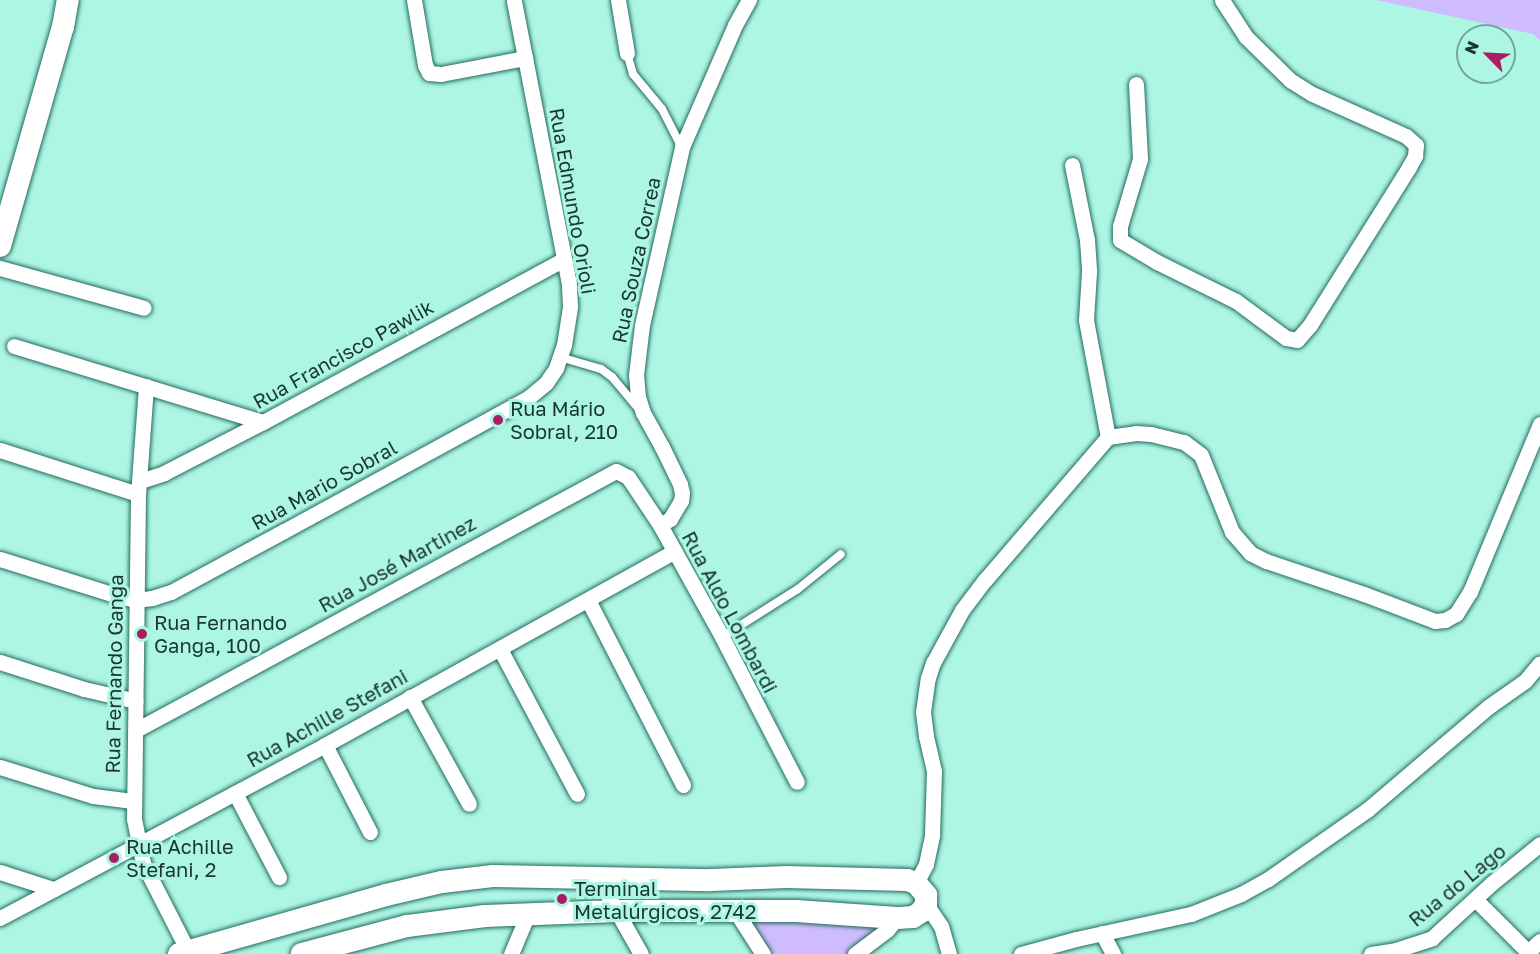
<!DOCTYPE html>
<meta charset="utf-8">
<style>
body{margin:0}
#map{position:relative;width:1540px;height:954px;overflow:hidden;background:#aef6e4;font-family:"Golos Text",sans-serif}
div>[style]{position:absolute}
.green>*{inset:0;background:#cfbcff}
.roads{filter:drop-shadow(0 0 2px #236c5e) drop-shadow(0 0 2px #236c5e)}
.lane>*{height:8px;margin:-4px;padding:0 4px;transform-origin:4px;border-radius:4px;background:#fff}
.street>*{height:15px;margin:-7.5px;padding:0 7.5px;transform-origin:7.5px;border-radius:7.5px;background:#fff}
.secondary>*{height:22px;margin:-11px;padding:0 11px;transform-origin:11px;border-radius:11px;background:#fff}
.dots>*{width:16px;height:16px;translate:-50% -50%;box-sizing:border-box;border:3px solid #aef6e4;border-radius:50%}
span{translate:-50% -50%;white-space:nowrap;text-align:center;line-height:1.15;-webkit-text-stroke:6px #aef6e4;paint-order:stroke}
.street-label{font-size:20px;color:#19362f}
.poi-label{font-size:20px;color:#19362f}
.left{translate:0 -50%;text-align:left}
.north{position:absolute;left:1456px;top:24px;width:60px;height:60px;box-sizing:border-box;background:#aef6e4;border:2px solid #72a99c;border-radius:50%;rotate:294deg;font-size:16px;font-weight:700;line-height:24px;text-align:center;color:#19362f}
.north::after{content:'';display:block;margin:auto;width:21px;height:27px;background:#a81d61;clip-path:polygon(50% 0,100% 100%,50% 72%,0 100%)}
</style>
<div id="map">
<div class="green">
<div style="clip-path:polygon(1376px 0,1540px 0,1540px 40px,1533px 34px)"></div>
<div style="clip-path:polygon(758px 921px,875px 925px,878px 928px,848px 954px,768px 954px,752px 924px)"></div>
</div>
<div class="roads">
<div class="lane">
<div style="left:627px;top:53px;width:22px;rotate:74deg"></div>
<div style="left:633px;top:74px;width:45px;rotate:50.4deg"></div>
<div style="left:662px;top:109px;width:42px;rotate:62.8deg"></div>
<div style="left:560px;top:357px;width:43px;rotate:16.3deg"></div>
<div style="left:601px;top:369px;width:14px;rotate:36deg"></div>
<div style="left:612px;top:377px;width:38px;rotate:50deg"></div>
<div style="left:722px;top:637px;width:90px;rotate:-32.3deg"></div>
<div style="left:798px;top:589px;width:55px;rotate:-39.1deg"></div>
</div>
<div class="street">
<div style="left:414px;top:0;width:66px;rotate:80.4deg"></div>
<div style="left:425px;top:65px;width:9px;rotate:63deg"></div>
<div style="left:429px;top:73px;width:12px;rotate:5deg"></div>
<div style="left:441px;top:74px;width:86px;rotate:-10.8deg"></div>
<div style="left:618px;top:0;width:54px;rotate:80.4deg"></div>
<div style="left:1136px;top:84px;width:75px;rotate:86.9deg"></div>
<div style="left:1140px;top:159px;width:70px;rotate:106.6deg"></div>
<div style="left:1120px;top:226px;width:14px;rotate:90deg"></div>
<div style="left:1120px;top:240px;width:43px;rotate:30.7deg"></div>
<div style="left:1157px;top:262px;width:88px;rotate:26.3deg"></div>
<div style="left:1236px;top:301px;width:62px;rotate:36.5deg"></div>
<div style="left:1286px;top:338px;width:11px;rotate:10deg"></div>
<div style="left:1297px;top:340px;width:20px;rotate:-49deg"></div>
<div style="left:1310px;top:325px;width:186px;rotate:-57.9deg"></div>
<div style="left:1409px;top:167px;width:13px;rotate:-61deg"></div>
<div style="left:1415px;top:156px;width:11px;rotate:-85deg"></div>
<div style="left:1416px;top:145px;width:13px;rotate:-138deg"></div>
<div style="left:1406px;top:136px;width:103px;rotate:-155.9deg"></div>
<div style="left:1312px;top:94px;width:26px;rotate:-148deg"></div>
<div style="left:1290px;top:80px;width:62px;rotate:-135.7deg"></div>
<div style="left:1246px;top:37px;width:44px;rotate:-123deg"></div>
<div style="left:1072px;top:165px;width:76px;rotate:78.7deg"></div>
<div style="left:1087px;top:240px;width:32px;rotate:86deg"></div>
<div style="left:1089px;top:272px;width:48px;rotate:93.6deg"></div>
<div style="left:1086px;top:320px;width:119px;rotate:79.4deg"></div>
<div style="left:0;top:268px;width:149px;rotate:15.5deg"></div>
<div style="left:14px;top:346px;width:260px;rotate:17deg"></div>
<div style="left:146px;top:386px;width:108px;rotate:94.2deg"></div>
<div style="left:138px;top:494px;width:325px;rotate:90.7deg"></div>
<div style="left:134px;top:819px;width:45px;rotate:78.4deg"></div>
<div style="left:143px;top:863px;width:99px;rotate:62.9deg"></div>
<div style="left:0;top:450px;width:145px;rotate:17.7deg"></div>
<div style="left:140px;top:481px;width:25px;rotate:-18deg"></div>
<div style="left:164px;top:473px;width:111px;rotate:-27.3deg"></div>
<div style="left:263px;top:422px;width:342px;rotate:-28.4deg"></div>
<div style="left:660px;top:525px;width:12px;rotate:-31deg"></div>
<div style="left:670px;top:519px;width:21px;rotate:-59deg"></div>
<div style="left:681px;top:501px;width:8px;rotate:-83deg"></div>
<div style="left:682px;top:493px;width:9px;rotate:-103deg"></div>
<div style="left:680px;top:484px;width:41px;rotate:-115.9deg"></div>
<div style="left:662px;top:447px;width:39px;rotate:-119deg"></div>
<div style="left:643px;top:413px;width:17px;rotate:-107deg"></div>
<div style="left:638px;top:397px;width:22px;rotate:-95deg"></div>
<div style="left:636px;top:375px;width:50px;rotate:-83.2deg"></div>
<div style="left:642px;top:325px;width:182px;rotate:-77.3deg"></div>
<div style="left:682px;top:147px;width:133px;rotate:-66.5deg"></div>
<div style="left:735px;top:25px;width:29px;rotate:-61deg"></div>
<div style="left:0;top:559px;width:124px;rotate:17.4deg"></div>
<div style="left:118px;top:596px;width:18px;rotate:13deg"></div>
<div style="left:136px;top:600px;width:16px;rotate:-7deg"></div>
<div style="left:152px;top:598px;width:20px;rotate:-18deg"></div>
<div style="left:171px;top:592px;width:128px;rotate:-28.4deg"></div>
<div style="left:284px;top:531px;width:278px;rotate:-28.6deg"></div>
<div style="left:528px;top:398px;width:23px;rotate:-40deg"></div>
<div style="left:546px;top:383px;width:18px;rotate:-56deg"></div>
<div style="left:556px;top:368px;width:24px;rotate:-71deg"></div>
<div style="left:564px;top:345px;width:39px;rotate:-81deg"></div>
<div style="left:570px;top:306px;width:22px;rotate:-93deg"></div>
<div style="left:569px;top:284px;width:289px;rotate:-101deg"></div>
<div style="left:588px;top:600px;width:208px;rotate:62.8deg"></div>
<div style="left:500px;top:649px;width:164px;rotate:62deg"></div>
<div style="left:0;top:662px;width:88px;rotate:17.8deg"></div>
<div style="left:84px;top:689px;width:53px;rotate:13deg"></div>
<div style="left:410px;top:697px;width:122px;rotate:61.1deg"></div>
<div style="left:136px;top:730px;width:545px;rotate:-28.35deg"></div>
<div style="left:616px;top:471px;width:13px;rotate:27deg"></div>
<div style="left:628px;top:477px;width:58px;rotate:56.3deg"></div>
<div style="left:660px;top:525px;width:128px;rotate:61deg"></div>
<div style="left:722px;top:637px;width:163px;rotate:62.7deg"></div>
<div style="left:325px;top:745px;width:98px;rotate:62.7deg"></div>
<div style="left:0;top:767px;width:97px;rotate:17.3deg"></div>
<div style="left:93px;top:796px;width:40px;rotate:7.1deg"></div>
<div style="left:235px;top:793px;width:95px;rotate:62.4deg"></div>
<div style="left:0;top:872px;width:56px;rotate:17.8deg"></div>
<div style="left:598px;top:878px;width:87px;rotate:60.5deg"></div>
<div style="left:916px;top:883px;width:21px;rotate:-62deg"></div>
<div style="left:926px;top:864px;width:30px;rotate:-78deg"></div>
<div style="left:932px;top:835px;width:64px;rotate:-88.2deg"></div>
<div style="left:934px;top:771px;width:36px;rotate:-103deg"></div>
<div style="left:926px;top:736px;width:24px;rotate:-97deg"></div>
<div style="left:923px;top:712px;width:34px;rotate:-82deg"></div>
<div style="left:928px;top:678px;width:16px;rotate:-72deg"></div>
<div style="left:933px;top:663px;width:60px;rotate:-61.3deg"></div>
<div style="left:962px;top:610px;width:38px;rotate:-53deg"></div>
<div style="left:985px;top:580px;width:189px;rotate:-49.3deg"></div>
<div style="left:1108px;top:437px;width:28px;rotate:-8deg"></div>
<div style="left:1136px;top:433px;width:15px;rotate:4deg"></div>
<div style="left:1151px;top:434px;width:34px;rotate:14deg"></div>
<div style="left:1184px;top:442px;width:21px;rotate:37deg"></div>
<div style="left:1201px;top:455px;width:83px;rotate:68.1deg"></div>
<div style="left:1232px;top:532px;width:28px;rotate:49deg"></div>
<div style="left:1250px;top:553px;width:18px;rotate:27deg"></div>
<div style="left:1266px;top:561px;width:103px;rotate:18.6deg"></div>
<div style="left:1364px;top:594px;width:76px;rotate:20.8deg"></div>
<div style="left:1435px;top:621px;width:10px;rotate:-6deg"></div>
<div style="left:1445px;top:620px;width:13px;rotate:-29deg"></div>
<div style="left:1456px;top:614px;width:26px;rotate:-58deg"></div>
<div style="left:1470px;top:592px;width:182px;rotate:-67.4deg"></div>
<div style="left:1475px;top:899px;width:78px;rotate:45deg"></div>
<div style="left:926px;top:904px;width:27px;rotate:56deg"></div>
<div style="left:941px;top:926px;width:29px;rotate:74deg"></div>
<div style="left:736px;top:912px;width:50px;rotate:57.3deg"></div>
<div style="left:0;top:918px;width:368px;rotate:-28deg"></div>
<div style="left:325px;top:745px;width:398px;rotate:-29deg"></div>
<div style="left:1102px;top:933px;width:24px;rotate:62deg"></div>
<div style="left:1396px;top:950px;width:38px;rotate:-18deg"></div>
<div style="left:1432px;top:938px;width:81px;rotate:-42.5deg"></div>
<div style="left:1492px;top:883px;width:62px;rotate:-39.1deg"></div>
<div style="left:1528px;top:952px;width:16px;rotate:-43deg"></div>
<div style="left:511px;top:954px;width:43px;rotate:-67deg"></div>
<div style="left:855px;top:954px;width:40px;rotate:-37deg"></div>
<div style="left:887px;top:930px;width:16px;rotate:-50deg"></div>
<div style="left:1021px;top:954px;width:57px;rotate:-15.3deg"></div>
<div style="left:1076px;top:939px;width:118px;rotate:-12.3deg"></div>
<div style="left:1191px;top:914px;width:54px;rotate:-21.8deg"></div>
<div style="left:1241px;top:894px;width:31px;rotate:-29deg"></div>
<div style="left:1268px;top:879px;width:121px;rotate:-34.9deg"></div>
<div style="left:1367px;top:810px;width:159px;rotate:-40.4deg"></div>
<div style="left:1488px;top:707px;width:45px;rotate:-35.1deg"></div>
<div style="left:1525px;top:681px;width:23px;rotate:-50deg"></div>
<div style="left:1371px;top:954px;width:25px;rotate:-9deg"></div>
<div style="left:1396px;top:950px;width:5px;rotate:53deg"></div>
</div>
<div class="secondary">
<div style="left:0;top:246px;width:228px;rotate:-74deg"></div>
<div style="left:63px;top:27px;width:27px;rotate:-80deg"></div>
<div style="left:179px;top:954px;width:215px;rotate:-15.9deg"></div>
<div style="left:386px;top:895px;width:57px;rotate:-13.1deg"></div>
<div style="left:442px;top:882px;width:51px;rotate:-6.7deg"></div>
<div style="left:493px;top:876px;width:218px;rotate:1.1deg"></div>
<div style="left:711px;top:880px;width:75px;rotate:-2.3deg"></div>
<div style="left:786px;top:877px;width:121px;rotate:1.4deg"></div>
<div style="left:907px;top:880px;width:9px;rotate:18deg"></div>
<div style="left:916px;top:883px;width:16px;rotate:50deg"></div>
<div style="left:926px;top:895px;width:9px;rotate:90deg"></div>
<div style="left:926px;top:904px;width:9px;rotate:122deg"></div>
<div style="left:921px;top:912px;width:9px;rotate:148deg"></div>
<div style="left:913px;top:917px;width:16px;rotate:176deg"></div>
<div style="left:897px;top:918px;width:101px;rotate:-176deg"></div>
<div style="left:796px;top:911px;width:180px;rotate:180deg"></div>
<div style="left:616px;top:911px;width:131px;rotate:177.8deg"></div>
<div style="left:485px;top:916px;width:79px;rotate:172.7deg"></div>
<div style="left:407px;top:926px;width:109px;rotate:165.1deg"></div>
</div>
</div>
<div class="dots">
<div style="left:498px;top:420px;background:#a81d61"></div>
<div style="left:142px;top:634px;background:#a81d61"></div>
<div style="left:114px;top:858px;background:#a81d61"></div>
<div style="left:562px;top:899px;background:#a81d61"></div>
</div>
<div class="street-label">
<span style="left:573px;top:201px;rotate:80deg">Rua Edmundo Orioli</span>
<span style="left:636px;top:260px;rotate:-78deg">Rua Souza Correa</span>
<span style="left:343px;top:354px;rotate:-29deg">Rua Francisco Pawlik</span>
<span style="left:324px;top:485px;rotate:-29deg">Rua Mario Sobral</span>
<span style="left:397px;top:564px;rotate:-29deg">Rua José Martinez</span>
<span style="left:730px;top:612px;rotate:62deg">Rua Aldo Lombardi</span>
<span style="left:114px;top:674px;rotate:-89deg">Rua Fernando Ganga</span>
<span style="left:327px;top:718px;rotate:-29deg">Rua Achille Stefani</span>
<span style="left:1457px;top:885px;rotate:-39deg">Rua do Lago</span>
</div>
<div class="poi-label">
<span class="left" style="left:510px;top:420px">Rua Mário<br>Sobral, 210</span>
<span class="left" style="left:154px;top:634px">Rua Fernando<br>Ganga, 100</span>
<span class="left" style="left:126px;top:858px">Rua Achille<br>Stefani, 2</span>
<span class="left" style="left:574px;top:900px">Terminal<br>Metalúrgicos, 2742</span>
</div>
<div class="north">N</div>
</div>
